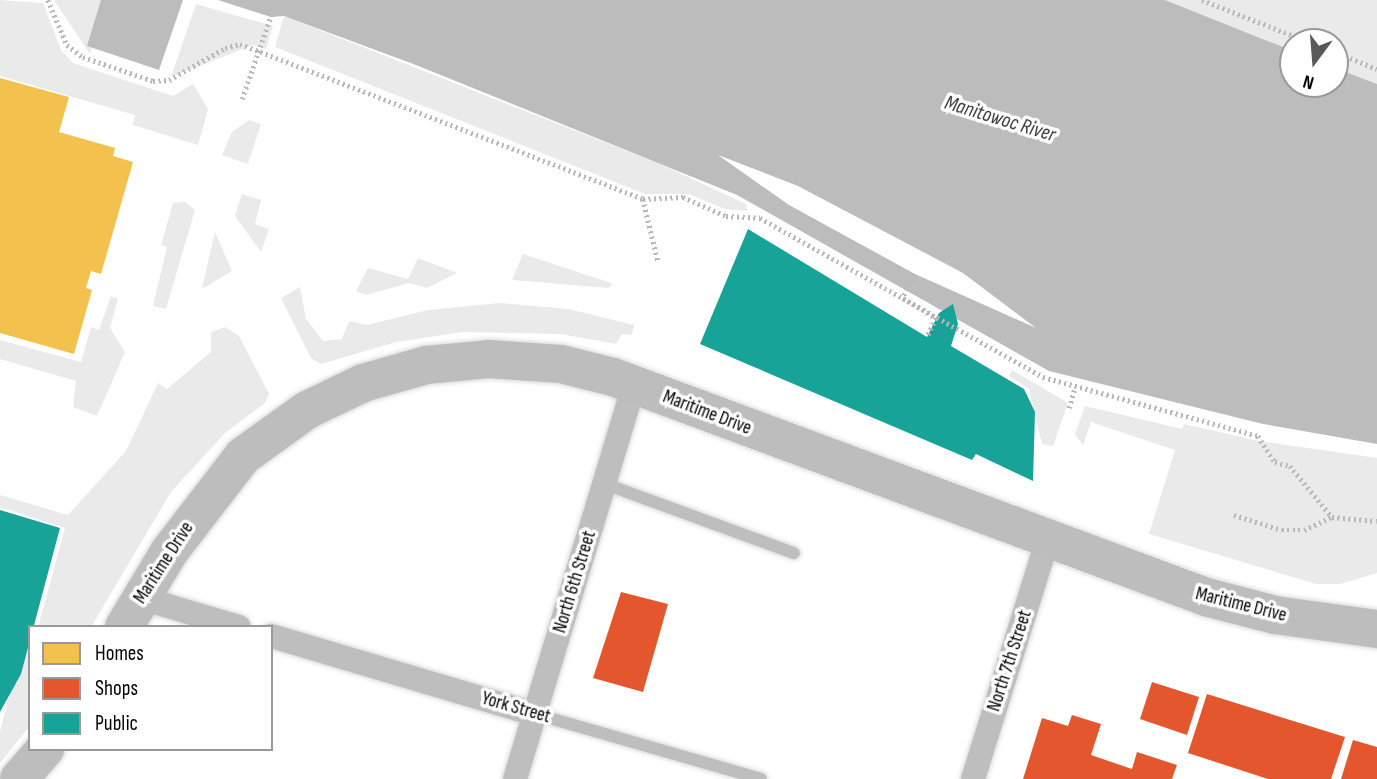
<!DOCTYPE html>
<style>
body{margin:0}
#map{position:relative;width:1377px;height:779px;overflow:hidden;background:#fff;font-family:"Sofia Sans Condensed",sans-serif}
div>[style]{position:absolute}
.green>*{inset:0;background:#eaeaea}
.water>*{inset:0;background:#bcbcbc}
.homes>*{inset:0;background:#f2c14e}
.shops>*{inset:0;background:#e4572e}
.public>*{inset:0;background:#17a398}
.path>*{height:4.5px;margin-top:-2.25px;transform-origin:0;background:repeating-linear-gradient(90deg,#b8b8b8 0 2px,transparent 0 5.5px)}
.roads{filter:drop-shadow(0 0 2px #dbdbdb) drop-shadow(0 0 2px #dbdbdb)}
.service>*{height:12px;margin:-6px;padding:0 6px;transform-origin:6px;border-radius:6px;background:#bebebe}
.minor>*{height:24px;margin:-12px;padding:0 12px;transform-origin:12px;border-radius:12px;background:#bebebe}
.primary>*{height:38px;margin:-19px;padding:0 19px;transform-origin:19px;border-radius:19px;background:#bdbdbd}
.path-bridge>*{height:4.5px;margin-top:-2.25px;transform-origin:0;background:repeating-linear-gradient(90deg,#b8b8b8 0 2px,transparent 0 5.5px)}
span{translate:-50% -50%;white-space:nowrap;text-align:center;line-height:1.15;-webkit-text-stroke:7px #fff;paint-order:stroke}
.street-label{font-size:19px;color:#000}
.water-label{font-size:21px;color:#404040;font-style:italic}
.legend{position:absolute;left:28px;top:625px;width:245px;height:126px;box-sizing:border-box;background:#fff;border:2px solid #999;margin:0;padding:9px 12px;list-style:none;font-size:21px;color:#000}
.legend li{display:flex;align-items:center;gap:14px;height:35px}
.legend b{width:35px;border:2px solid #999}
.north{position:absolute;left:1279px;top:28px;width:70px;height:70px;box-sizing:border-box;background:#fff;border:2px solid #999;border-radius:50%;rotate:196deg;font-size:19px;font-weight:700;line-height:28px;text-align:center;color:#000}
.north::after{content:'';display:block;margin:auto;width:24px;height:32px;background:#595959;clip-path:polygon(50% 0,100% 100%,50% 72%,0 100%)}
</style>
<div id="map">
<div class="green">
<div style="clip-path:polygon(0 0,43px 3px,61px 50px,73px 63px,173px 96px,193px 84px,208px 109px,198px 145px,133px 125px,135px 115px,0 76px)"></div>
<div style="clip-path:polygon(54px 0,107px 0,90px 54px)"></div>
<div style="clip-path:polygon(1165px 0,1377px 0,1377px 84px,1335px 68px,1335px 42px,1293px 42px,1293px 51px)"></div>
<div style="clip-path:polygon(196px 4px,273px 26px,266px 49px,253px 45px,171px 77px)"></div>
<div style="clip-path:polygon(284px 16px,660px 164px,746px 204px,747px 211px,725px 209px,689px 194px,645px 194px,275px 47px)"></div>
<div style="clip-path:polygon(249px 120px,261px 124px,248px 164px,222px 155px,232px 132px)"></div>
<div style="clip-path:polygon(242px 194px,261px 200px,255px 224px,269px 229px,261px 252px,235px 216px)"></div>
<div style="clip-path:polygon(185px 202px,195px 210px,166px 309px,153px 306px,167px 247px,161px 245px,173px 203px)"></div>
<div style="clip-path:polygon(215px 232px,232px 271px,202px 289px)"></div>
<div style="clip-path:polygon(523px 254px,608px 282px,613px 284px,608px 288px,512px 280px)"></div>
<div style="clip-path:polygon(418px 258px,457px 273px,427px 288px,409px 283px,366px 295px,356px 291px,368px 268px,408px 279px)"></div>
<div style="clip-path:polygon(300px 287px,306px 319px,323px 341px,342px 339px,349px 321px,367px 325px,428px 310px,500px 303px,569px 309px,634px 325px,632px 335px,622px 334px,616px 344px,561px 334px,463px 332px,396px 342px,321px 364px,311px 358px,281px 298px)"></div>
<div style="clip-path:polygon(111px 296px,118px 299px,110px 328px,125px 352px,97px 416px,73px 407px,76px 381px,0 359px,0 340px,81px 362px,91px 327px,99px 330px)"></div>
<div style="clip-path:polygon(225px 327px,239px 336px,269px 394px,265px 403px,225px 433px,171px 492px,91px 627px,38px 627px,65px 528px,0 507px,0 495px,68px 515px,126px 451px,158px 383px,167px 389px,211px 352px,211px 332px)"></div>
<div style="clip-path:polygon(1012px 370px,1068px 403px,1053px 446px,1042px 444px,1029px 389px,1009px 376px)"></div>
<div style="clip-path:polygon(1085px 406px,1182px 429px,1184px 424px,1259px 441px,1377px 458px,1377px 573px,1340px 584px,1316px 584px,1149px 534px,1175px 450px,1091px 422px,1083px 445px,1075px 434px)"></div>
<div style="clip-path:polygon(30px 647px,30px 726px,0 763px,0 732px,9px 696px)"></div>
</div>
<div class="water">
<div style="clip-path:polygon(101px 0,183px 0,159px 70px,87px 46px)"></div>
<div style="clip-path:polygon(evenodd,218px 0,1165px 0,1293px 51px,1293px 84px,1335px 84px,1335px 68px,1377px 84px,1377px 444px,1263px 424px,1049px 371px,737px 195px,416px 65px,284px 16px,271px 17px,218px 0,718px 155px,798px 186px,963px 273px,1036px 328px,915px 274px,789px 205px,718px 155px)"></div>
</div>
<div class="homes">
<div style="clip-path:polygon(0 78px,69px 97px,59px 132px,115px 148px,113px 156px,133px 162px,101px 274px,91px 271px,86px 288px,92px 290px,74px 354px,0 333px)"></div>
</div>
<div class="shops">
<div style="clip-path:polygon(621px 592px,668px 604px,643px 692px,593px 678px)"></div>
<div style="clip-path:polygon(1152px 682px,1199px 697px,1187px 735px,1140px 719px)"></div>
<div style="clip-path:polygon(1207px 694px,1345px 737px,1331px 779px,1268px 779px,1188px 753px)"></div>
<div style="clip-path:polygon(1072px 715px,1101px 724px,1091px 755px,1132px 769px,1137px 752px,1177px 765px,1172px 779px,1023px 779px,1042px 718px,1068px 726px)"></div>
<div style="clip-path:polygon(1353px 740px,1377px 747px,1377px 779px,1341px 779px)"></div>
</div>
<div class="public">
<div style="clip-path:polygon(748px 229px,927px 337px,939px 313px,953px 304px,958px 324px,951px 346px,1024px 389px,1035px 412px,1033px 481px,976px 454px,972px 460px,700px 344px)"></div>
<div style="clip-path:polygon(0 510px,60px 528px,21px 674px,0 712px)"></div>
</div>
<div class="path">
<div style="left:48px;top:0;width:49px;rotate:67.1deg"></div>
<div style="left:67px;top:45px;width:20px;rotate:37deg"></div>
<div style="left:83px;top:57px;width:74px;rotate:18.9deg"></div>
<div style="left:153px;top:81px;width:16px;rotate:-4deg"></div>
<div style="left:169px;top:80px;width:64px;rotate:-29.7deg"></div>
<div style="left:225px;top:48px;width:16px;rotate:-15deg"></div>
<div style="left:240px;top:44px;width:432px;rotate:21deg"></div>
<div style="left:643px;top:199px;width:40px;rotate:-2.9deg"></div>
<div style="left:683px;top:197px;width:47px;rotate:23.8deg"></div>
<div style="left:726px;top:216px;width:34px;rotate:3deg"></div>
<div style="left:760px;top:218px;width:325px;rotate:29.3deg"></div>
<div style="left:1043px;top:377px;width:223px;rotate:15.3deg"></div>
<div style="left:1258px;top:436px;width:31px;rotate:57deg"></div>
<div style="left:1275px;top:462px;width:16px;rotate:15deg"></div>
<div style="left:1290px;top:466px;width:66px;rotate:50.5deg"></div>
<div style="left:1332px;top:517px;width:45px;rotate:5.1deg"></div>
<div style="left:1202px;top:0;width:115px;rotate:21.4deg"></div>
<div style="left:1335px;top:52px;width:45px;rotate:22deg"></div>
<div style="left:242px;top:99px;width:86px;rotate:-70.9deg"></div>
<div style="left:643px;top:199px;width:64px;rotate:76.4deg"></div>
<div style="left:1069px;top:408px;width:22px;rotate:-74deg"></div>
<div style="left:1234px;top:515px;width:50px;rotate:17.4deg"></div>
<div style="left:1282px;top:530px;width:22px"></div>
<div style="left:1304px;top:530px;width:31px;rotate:-25deg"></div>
</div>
<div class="roads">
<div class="service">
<div style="left:605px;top:484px;width:201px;rotate:20.1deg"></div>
<div style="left:535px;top:714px;width:235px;rotate:16deg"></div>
</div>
<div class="minor">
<div style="left:141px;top:598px;width:102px;rotate:16.5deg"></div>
<div style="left:271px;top:636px;width:275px;rotate:16.5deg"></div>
<div style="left:515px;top:779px;width:412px;rotate:-73.2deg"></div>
<div style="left:973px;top:779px;width:248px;rotate:-72.7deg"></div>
</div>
<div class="primary">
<div style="left:124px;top:627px;width:87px;rotate:-59deg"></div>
<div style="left:169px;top:552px;width:121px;rotate:-52.4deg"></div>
<div style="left:243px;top:456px;width:79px;rotate:-35.7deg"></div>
<div style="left:307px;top:410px;width:62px;rotate:-25.7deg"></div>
<div style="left:363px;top:383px;width:66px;rotate:-15.9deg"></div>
<div style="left:426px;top:365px;width:63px;rotate:-5.4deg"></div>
<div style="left:489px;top:359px;width:72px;rotate:4deg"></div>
<div style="left:561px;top:364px;width:54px;rotate:14deg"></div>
<div style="left:613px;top:377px;width:632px;rotate:20.35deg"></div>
<div style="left:1206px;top:597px;width:71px;rotate:14.6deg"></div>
<div style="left:1275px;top:615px;width:103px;rotate:7.8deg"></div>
<div style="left:19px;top:779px;width:40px;rotate:-49deg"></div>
</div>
</div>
<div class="path-bridge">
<div style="left:915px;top:274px;width:27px;rotate:117deg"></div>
<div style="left:903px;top:298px;width:39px;rotate:31deg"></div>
<div style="left:936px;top:318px;width:21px;rotate:115deg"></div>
</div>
<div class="street-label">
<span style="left:707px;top:413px;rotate:21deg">Maritime Drive</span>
<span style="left:164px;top:563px;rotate:-57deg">Maritime Drive</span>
<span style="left:575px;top:582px;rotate:-73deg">North 6th Street</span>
<span style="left:1241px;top:605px;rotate:14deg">Maritime Drive</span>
<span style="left:1010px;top:661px;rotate:-72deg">North 7th Street</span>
<span style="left:516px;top:708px;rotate:16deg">York Street</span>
</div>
<div class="water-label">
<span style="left:1000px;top:119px;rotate:17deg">Manitowoc River</span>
</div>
<ul class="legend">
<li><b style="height:19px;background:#f2c14e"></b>Homes</li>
<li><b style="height:19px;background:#e4572e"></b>Shops</li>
<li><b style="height:19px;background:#17a398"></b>Public</li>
</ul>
<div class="north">N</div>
</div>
